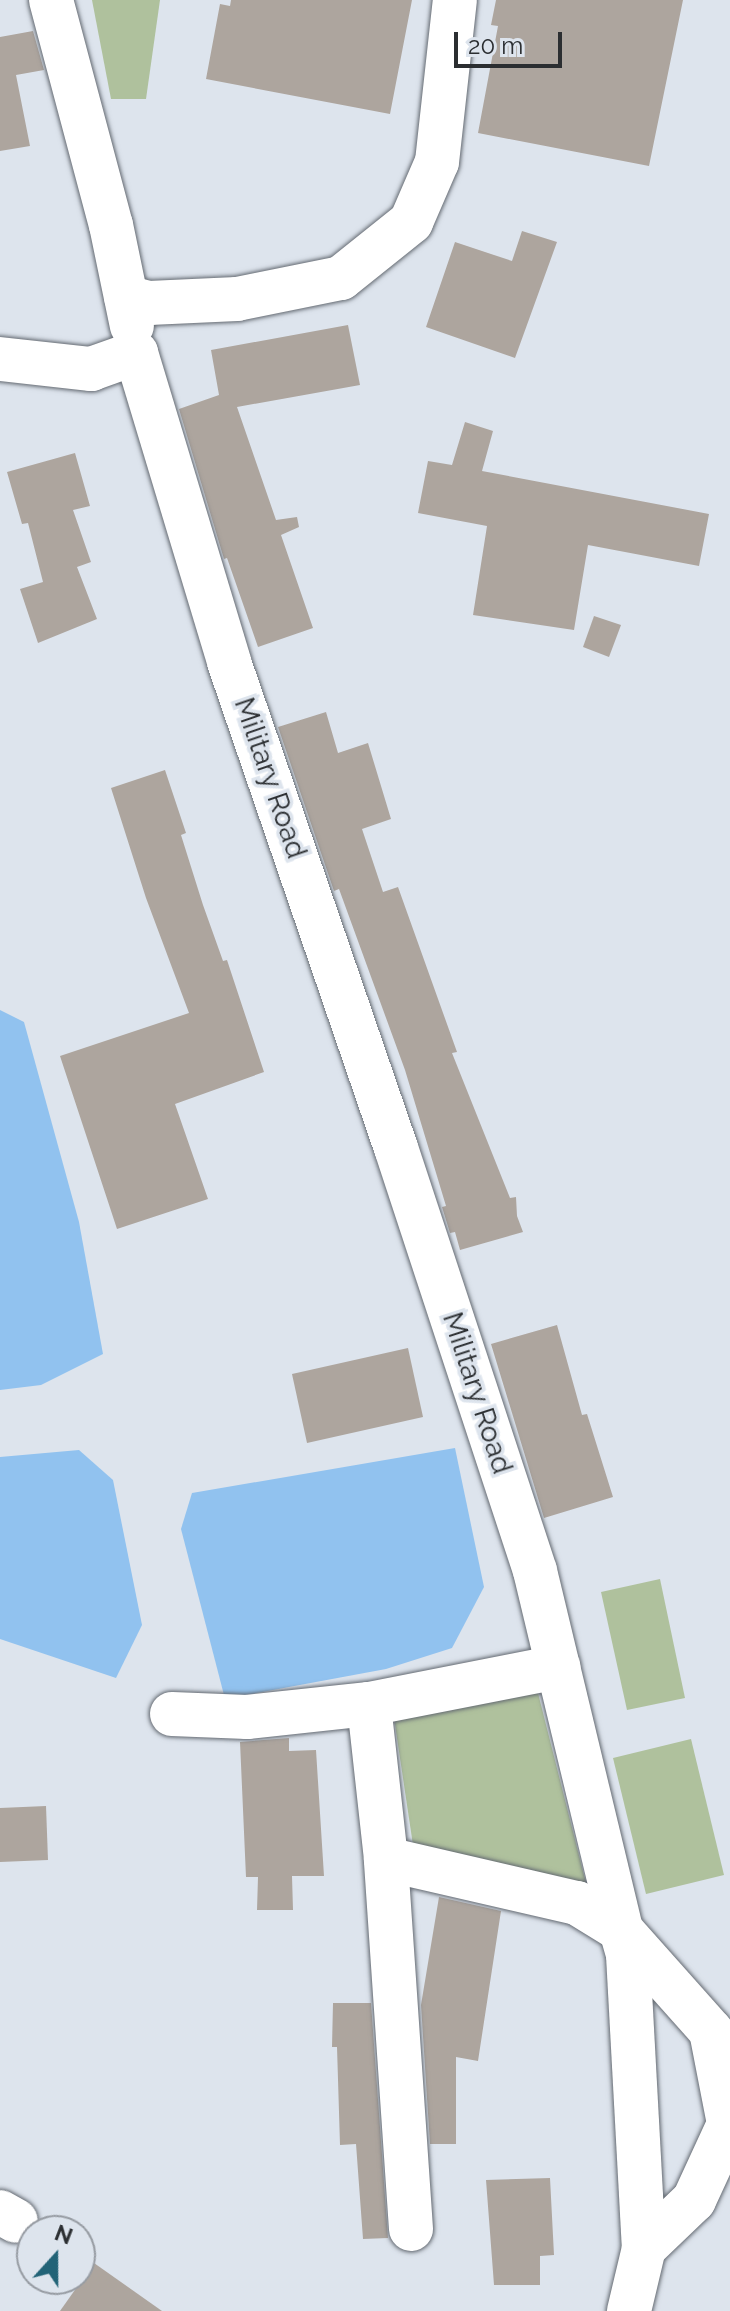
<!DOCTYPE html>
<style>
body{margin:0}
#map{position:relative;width:730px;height:2311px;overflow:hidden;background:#dde4ed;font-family:Raleway,sans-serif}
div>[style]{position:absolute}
.green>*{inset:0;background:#afc19d}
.water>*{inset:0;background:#91c2ef}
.building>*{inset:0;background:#ada59e}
.roads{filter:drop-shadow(0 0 2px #646a72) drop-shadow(0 0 2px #646a72)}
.minor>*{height:44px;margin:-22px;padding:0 22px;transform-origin:22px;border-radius:22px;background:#fff}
span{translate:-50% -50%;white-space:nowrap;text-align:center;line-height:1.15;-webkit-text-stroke:7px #dde4ed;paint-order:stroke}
.street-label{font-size:28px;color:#2b2e31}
.north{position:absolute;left:16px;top:2215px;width:80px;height:80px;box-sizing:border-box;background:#dde4ed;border:2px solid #969ba2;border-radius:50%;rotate:21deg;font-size:22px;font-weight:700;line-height:32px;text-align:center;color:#2b2e31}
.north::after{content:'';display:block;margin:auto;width:28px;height:36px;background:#226377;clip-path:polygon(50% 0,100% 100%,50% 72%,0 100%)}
.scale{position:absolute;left:454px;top:32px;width:108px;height:36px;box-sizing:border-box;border:4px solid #2b2e31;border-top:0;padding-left:10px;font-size:24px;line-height:28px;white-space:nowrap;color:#2b2e31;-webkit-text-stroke:6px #dde4ed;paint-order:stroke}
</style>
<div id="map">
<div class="green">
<div style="clip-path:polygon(92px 0,160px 0,146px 99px,111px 99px)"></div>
<div style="clip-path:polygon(660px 1579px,685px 1698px,627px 1710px,601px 1592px)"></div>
<div style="clip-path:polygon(538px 1693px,587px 1887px,413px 1845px,394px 1718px)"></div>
<div style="clip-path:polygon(691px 1739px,724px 1875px,646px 1894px,613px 1758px)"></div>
</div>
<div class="water">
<div style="clip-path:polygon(0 1010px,24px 1022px,79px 1222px,103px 1354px,41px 1385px,0 1390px)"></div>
<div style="clip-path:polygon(455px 1448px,484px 1587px,452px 1648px,386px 1669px,225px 1699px,181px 1529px,192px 1493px)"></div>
<div style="clip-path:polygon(79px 1450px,113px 1480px,142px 1625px,116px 1678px,0 1639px,0 1457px)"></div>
</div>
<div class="building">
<div style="clip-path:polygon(231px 0,412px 0,390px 114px,206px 79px,220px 4px,230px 6px)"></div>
<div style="clip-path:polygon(496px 0,683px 0,649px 166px,478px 133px,498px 26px,491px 25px)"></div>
<div style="clip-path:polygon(33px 31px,44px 70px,16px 75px,30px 146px,0 151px,0 37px)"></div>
<div style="clip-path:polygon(522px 231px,557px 242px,515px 358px,426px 327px,455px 242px,512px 261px)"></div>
<div style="clip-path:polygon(348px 325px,360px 385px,237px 407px,276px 520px,297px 517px,299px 527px,281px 535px,313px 628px,258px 647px,227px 558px,224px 559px,179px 409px,219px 395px,211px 350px)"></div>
<div style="clip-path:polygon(465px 422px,493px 431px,482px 471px,709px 514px,699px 566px,588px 545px,574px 630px,473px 615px,487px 526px,418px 513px,428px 461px,452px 465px)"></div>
<div style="clip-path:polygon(75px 453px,90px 506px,73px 510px,91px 562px,77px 567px,97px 619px,38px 643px,20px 589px,43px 582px,28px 523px,22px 524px,7px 472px)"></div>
<div style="clip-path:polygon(594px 616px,621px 625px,609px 657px,583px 647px)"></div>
<div style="clip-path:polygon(326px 712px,338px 753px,368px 743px,391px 819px,362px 829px,383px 892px,398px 887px,457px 1052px,452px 1053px,510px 1198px,516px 1197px,517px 1216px,523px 1232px,460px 1250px,455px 1232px,450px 1233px,442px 1207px,446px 1206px,405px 1070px,339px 889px,334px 891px,278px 727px)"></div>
<div style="clip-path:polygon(165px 770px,186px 833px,181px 835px,203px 905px,223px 961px,227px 960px,264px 1072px,175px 1104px,208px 1199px,117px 1229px,60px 1056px,189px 1013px,146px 898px,111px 788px)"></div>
<div style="clip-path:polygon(557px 1325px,582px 1415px,587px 1414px,613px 1497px,544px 1518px,491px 1344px)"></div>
<div style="clip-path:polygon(408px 1348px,423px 1417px,307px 1443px,292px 1374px)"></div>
<div style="clip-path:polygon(289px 1738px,289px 1751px,316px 1750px,324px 1876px,292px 1876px,293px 1910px,257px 1910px,258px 1877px,246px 1877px,240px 1742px)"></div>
<div style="clip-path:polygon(46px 1806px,48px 1860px,0 1862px,0 1808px)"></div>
<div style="clip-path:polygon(439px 1897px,501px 1911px,478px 2061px,456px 2057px,456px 2144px,430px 2144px,421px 2005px)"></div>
<div style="clip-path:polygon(333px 2003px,371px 2003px,388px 2238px,363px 2239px,356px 2144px,340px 2145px,337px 2047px,332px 2047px)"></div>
<div style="clip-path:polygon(550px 2178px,554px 2255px,540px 2256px,540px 2285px,494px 2285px,486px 2180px)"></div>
<div style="clip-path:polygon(94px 2263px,162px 2311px,60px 2311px)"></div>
</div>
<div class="roads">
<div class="minor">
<div style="left:51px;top:0;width:233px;rotate:75.1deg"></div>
<div style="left:111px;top:225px;width:103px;rotate:78.3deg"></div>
<div style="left:126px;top:297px;width:24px;rotate:15deg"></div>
<div style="left:149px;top:303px;width:88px;rotate:-2.6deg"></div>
<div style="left:237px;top:299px;width:106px;rotate:-11.4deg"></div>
<div style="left:341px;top:278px;width:90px;rotate:-38.7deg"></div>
<div style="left:411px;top:222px;width:65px;rotate:-66.6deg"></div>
<div style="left:437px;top:162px;width:163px;rotate:-83.7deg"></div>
<div style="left:0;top:359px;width:92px;rotate:6.3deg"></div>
<div style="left:91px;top:369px;width:48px;rotate:-19.6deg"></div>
<div style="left:136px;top:353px;width:323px;rotate:73.2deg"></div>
<div style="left:229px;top:662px;width:514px;rotate:71.04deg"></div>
<div style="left:396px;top:1148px;width:445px;rotate:71.8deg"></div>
<div style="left:535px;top:1571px;width:369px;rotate:76.5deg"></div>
<div style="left:621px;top:1930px;width:135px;rotate:48.3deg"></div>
<div style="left:711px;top:2031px;width:95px;rotate:79deg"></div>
<div style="left:729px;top:2124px;width:84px;rotate:114.7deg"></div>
<div style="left:694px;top:2200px;width:69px;rotate:136.2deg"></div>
<div style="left:644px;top:2248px;width:65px;rotate:103.4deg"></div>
<div style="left:172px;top:1714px;width:75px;rotate:2.3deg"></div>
<div style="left:247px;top:1717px;width:123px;rotate:-6.1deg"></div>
<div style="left:386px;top:1859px;width:156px;rotate:-96.3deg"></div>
<div style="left:369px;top:1704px;width:193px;rotate:-11.1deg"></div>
<div style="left:0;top:2212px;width:18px;rotate:29deg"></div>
<div style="left:411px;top:2229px;width:371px;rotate:-93.9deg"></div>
<div style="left:386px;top:1859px;width:196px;rotate:13deg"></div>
<div style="left:577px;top:1903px;width:52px;rotate:31.5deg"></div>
<div style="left:621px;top:1930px;width:26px;rotate:74deg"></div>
<div style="left:628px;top:1955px;width:293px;rotate:86.9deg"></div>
</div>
</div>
<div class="street-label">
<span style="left:270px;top:778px;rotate:71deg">Military Road</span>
<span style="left:477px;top:1393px;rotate:72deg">Military Road</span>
</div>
<div class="north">N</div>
<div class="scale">20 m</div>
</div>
